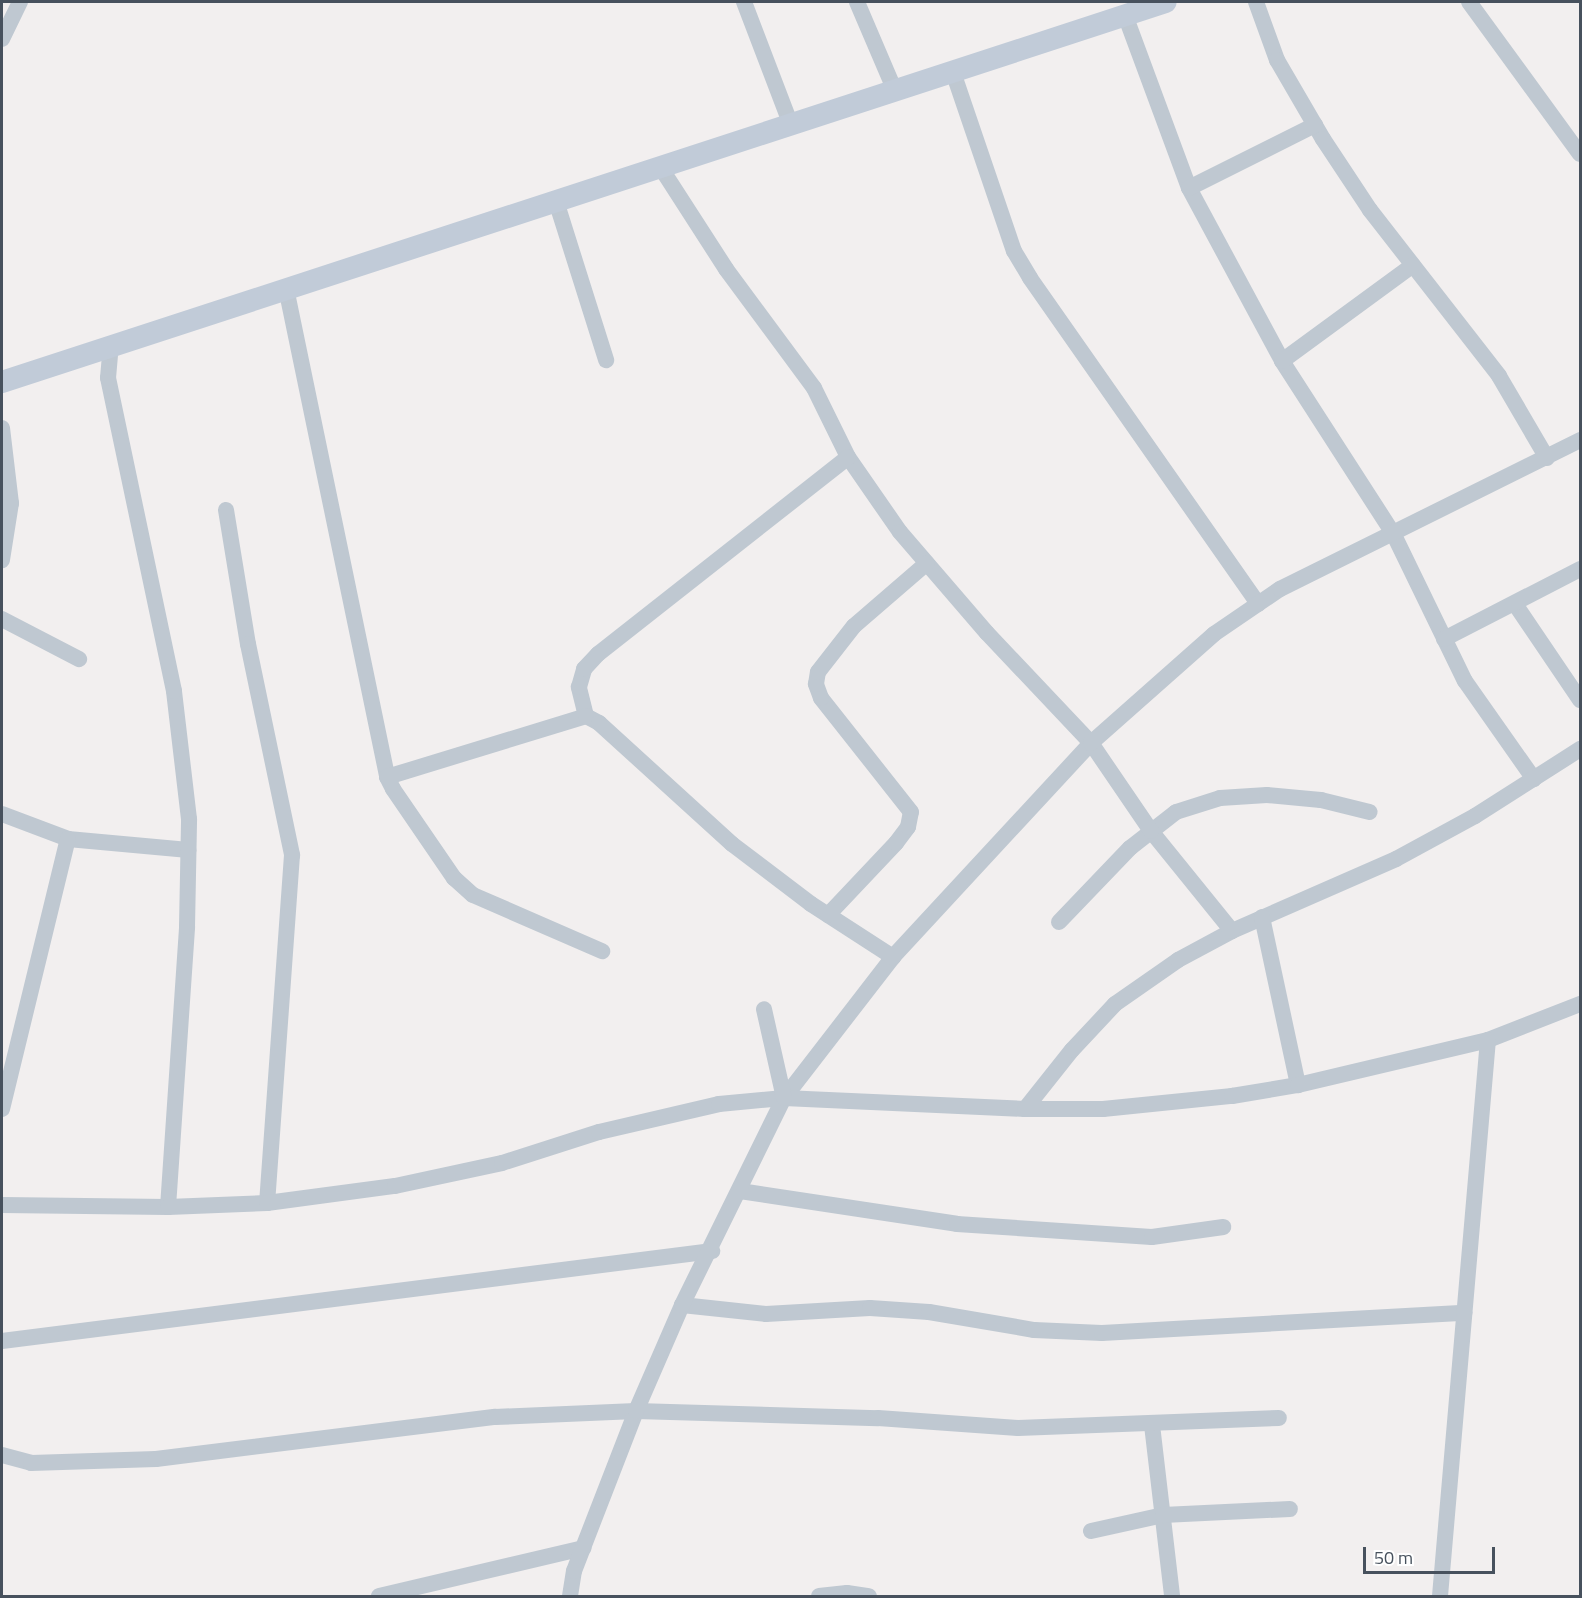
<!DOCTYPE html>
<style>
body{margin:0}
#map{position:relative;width:1582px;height:1598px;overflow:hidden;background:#f2efef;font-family:"Titillium Web",sans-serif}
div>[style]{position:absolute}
.street>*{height:16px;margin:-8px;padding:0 8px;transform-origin:8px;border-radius:8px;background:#bfc8d1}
.secondary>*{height:22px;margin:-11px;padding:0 11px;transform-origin:11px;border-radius:11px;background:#c1cbd8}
span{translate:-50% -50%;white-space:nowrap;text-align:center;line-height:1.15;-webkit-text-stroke:4.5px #fff;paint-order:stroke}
.frame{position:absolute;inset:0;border:3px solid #47515d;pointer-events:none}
.scale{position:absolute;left:1363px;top:1547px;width:132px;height:27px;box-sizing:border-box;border:3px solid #47515d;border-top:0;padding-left:8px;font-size:18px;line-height:21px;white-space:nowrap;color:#47515d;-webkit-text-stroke:4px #fff;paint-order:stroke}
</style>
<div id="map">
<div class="street">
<div style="left:744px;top:2px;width:132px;rotate:69.1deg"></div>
<div style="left:857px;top:2px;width:97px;rotate:66.9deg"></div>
<div style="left:1256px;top:2px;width:62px;rotate:70.1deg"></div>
<div style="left:1277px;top:60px;width:91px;rotate:59.8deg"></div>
<div style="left:1323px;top:139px;width:85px;rotate:56.5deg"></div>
<div style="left:1370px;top:210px;width:210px;rotate:52.1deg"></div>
<div style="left:1499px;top:376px;width:95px;rotate:59.7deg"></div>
<div style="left:1469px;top:2px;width:188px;rotate:53.9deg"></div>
<div style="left:1125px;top:15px;width:184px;rotate:69.7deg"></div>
<div style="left:1189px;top:188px;width:196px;rotate:61.7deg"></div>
<div style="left:1282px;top:361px;width:207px;rotate:57.2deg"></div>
<div style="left:1394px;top:535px;width:162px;rotate:64.1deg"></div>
<div style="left:1465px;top:681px;width:120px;rotate:54.9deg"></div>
<div style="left:2px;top:39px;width:41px;rotate:-64.1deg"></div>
<div style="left:953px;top:72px;width:189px;rotate:71.2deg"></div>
<div style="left:1014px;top:251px;width:31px;rotate:59deg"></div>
<div style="left:1030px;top:278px;width:398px;rotate:55deg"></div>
<div style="left:661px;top:168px;width:120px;rotate:57.2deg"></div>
<div style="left:726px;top:269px;width:148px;rotate:53.5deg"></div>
<div style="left:814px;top:388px;width:77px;rotate:63.8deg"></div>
<div style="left:848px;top:457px;width:91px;rotate:55.3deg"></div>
<div style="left:900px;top:532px;width:133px;rotate:49.3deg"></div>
<div style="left:987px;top:633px;width:151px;rotate:46.6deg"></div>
<div style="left:1091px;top:743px;width:292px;rotate:132.8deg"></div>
<div style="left:893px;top:957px;width:178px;rotate:127.7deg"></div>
<div style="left:784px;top:1098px;width:241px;rotate:2.6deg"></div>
<div style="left:1025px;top:1109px;width:75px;rotate:-51.5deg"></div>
<div style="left:1072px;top:1050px;width:63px;rotate:-46.9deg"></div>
<div style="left:1115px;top:1004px;width:77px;rotate:-34.9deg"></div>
<div style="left:1178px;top:960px;width:61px;rotate:-28.2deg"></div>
<div style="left:1232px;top:931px;width:179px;rotate:-23.7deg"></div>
<div style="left:1396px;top:859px;width:90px;rotate:-28.6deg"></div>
<div style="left:1475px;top:816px;width:125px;rotate:-32.5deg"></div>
<div style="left:1189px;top:188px;width:141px;rotate:-26.6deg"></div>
<div style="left:556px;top:201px;width:167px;rotate:72.5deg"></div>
<div style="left:286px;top:288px;width:499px;rotate:78.3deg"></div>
<div style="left:387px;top:777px;width:13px;rotate:63deg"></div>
<div style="left:393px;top:789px;width:108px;rotate:55.6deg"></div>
<div style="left:454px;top:878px;width:25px;rotate:42deg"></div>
<div style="left:473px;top:895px;width:141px;rotate:23.5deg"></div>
<div style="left:1282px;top:361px;width:162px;rotate:-36.2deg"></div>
<div style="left:2px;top:428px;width:76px;rotate:83.2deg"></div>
<div style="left:11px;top:503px;width:58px;rotate:99deg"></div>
<div style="left:226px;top:510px;width:136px;rotate:80.7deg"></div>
<div style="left:248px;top:644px;width:216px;rotate:78.2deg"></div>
<div style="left:292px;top:855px;width:349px;rotate:94.1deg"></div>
<div style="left:1515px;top:604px;width:116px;rotate:55.9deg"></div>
<div style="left:2px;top:619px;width:87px;rotate:27.5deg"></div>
<div style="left:1444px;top:639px;width:153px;rotate:-27.2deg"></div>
<div style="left:586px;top:716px;width:30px;rotate:-104deg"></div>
<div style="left:579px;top:687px;width:19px;rotate:-74deg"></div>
<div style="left:584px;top:669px;width:21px;rotate:-47deg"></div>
<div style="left:598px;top:654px;width:318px;rotate:-38.2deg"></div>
<div style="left:387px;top:777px;width:208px;rotate:-17deg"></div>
<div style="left:586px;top:716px;width:15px;rotate:28deg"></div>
<div style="left:599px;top:723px;width:180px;rotate:42.3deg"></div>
<div style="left:732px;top:844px;width:99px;rotate:37.2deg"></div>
<div style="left:811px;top:904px;width:98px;rotate:32.9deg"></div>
<div style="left:2px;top:814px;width:71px;rotate:20.7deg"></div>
<div style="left:68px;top:839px;width:121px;rotate:5.2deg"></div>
<div style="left:828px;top:915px;width:99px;rotate:-46.6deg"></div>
<div style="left:896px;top:843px;width:20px;rotate:-53deg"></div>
<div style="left:908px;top:827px;width:15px;rotate:-79deg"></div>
<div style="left:911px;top:812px;width:145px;rotate:-128.3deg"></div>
<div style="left:821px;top:698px;width:15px;rotate:-110deg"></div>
<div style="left:816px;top:684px;width:12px;rotate:-81deg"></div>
<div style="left:818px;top:672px;width:58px;rotate:-52deg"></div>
<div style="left:854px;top:626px;width:96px;rotate:-40.8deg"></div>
<div style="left:1262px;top:917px;width:172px;rotate:77.9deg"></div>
<div style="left:1059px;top:922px;width:103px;rotate:-46.2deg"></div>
<div style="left:1130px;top:848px;width:58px;rotate:-38deg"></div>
<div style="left:1176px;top:812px;width:46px;rotate:-17.7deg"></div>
<div style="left:1220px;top:798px;width:47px;rotate:-3.7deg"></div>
<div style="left:1267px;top:795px;width:54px;rotate:5.3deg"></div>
<div style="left:1321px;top:800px;width:50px;rotate:13.8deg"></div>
<div style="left:1232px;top:931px;width:129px;rotate:-129deg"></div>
<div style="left:1151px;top:831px;width:107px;rotate:-124.3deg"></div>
<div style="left:1091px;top:743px;width:164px;rotate:-41.5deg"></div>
<div style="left:1214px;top:634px;width:80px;rotate:-34.3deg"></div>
<div style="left:1280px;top:589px;width:335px;rotate:-26.4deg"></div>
<div style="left:2px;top:1109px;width:278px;rotate:-76.3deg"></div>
<div style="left:1025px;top:1109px;width:78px"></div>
<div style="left:1103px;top:1109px;width:130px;rotate:-5.8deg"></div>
<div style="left:1232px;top:1096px;width:67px;rotate:-9.5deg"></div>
<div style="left:1298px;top:1085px;width:195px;rotate:-13.3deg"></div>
<div style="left:1488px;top:1040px;width:99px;rotate:-21.4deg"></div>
<div style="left:740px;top:1191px;width:219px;rotate:8.6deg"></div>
<div style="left:957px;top:1224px;width:195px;rotate:3.8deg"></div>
<div style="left:1152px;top:1237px;width:72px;rotate:-8deg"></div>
<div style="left:2px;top:1205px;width:166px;rotate:0.7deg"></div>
<div style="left:168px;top:1207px;width:281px;rotate:-86.1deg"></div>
<div style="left:187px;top:927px;width:108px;rotate:-88.9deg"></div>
<div style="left:189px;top:819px;width:129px;rotate:-96.7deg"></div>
<div style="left:174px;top:691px;width:320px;rotate:-101.9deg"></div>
<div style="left:108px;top:378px;width:33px;rotate:-85deg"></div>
<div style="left:168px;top:1207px;width:99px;rotate:-2.3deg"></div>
<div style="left:267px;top:1203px;width:129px;rotate:-7.6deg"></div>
<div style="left:395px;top:1186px;width:109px;rotate:-12.1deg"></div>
<div style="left:502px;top:1163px;width:102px;rotate:-17.7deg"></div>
<div style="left:599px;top:1132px;width:123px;rotate:-13.1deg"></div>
<div style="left:719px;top:1104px;width:65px;rotate:-5.3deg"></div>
<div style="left:682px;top:1305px;width:84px;rotate:6.1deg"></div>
<div style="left:766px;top:1314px;width:104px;rotate:-3.3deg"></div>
<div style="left:870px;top:1308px;width:59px;rotate:3.9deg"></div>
<div style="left:929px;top:1312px;width:107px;rotate:9.7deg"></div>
<div style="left:1034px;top:1330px;width:68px;rotate:2.5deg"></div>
<div style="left:1102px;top:1333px;width:363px;rotate:-3.2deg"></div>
<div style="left:2px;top:1341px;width:716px;rotate:-7.22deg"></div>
<div style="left:1152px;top:1425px;width:172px;rotate:83.3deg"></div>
<div style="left:2px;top:1455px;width:30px;rotate:15deg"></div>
<div style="left:31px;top:1463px;width:125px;rotate:-1.8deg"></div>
<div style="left:156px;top:1459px;width:342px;rotate:-7.1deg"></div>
<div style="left:495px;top:1417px;width:141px;rotate:-2.4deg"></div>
<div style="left:636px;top:1411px;width:242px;rotate:1.7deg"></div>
<div style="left:878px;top:1418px;width:140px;rotate:4.1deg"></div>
<div style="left:1018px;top:1428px;width:261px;rotate:-2.2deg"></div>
<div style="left:1091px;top:1531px;width:74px;rotate:-12.5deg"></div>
<div style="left:1163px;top:1515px;width:127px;rotate:-2.7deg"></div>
<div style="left:379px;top:1596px;width:210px;rotate:-13.2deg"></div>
<div style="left:570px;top:1596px;width:25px;rotate:-81deg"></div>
<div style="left:574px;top:1571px;width:172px;rotate:-68.8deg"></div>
<div style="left:636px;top:1411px;width:116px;rotate:-66.5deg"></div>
<div style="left:682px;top:1305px;width:231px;rotate:-63.8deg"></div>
<div style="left:784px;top:1098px;width:91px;rotate:-102.7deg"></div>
<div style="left:819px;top:1596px;width:28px;rotate:-6deg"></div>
<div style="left:847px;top:1593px;width:22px;rotate:8deg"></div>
<div style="left:1440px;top:1596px;width:558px;rotate:-85.07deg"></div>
</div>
<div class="secondary">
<div style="left:2px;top:382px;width:1224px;rotate:-18.08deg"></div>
</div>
<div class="frame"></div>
<div class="scale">50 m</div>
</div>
